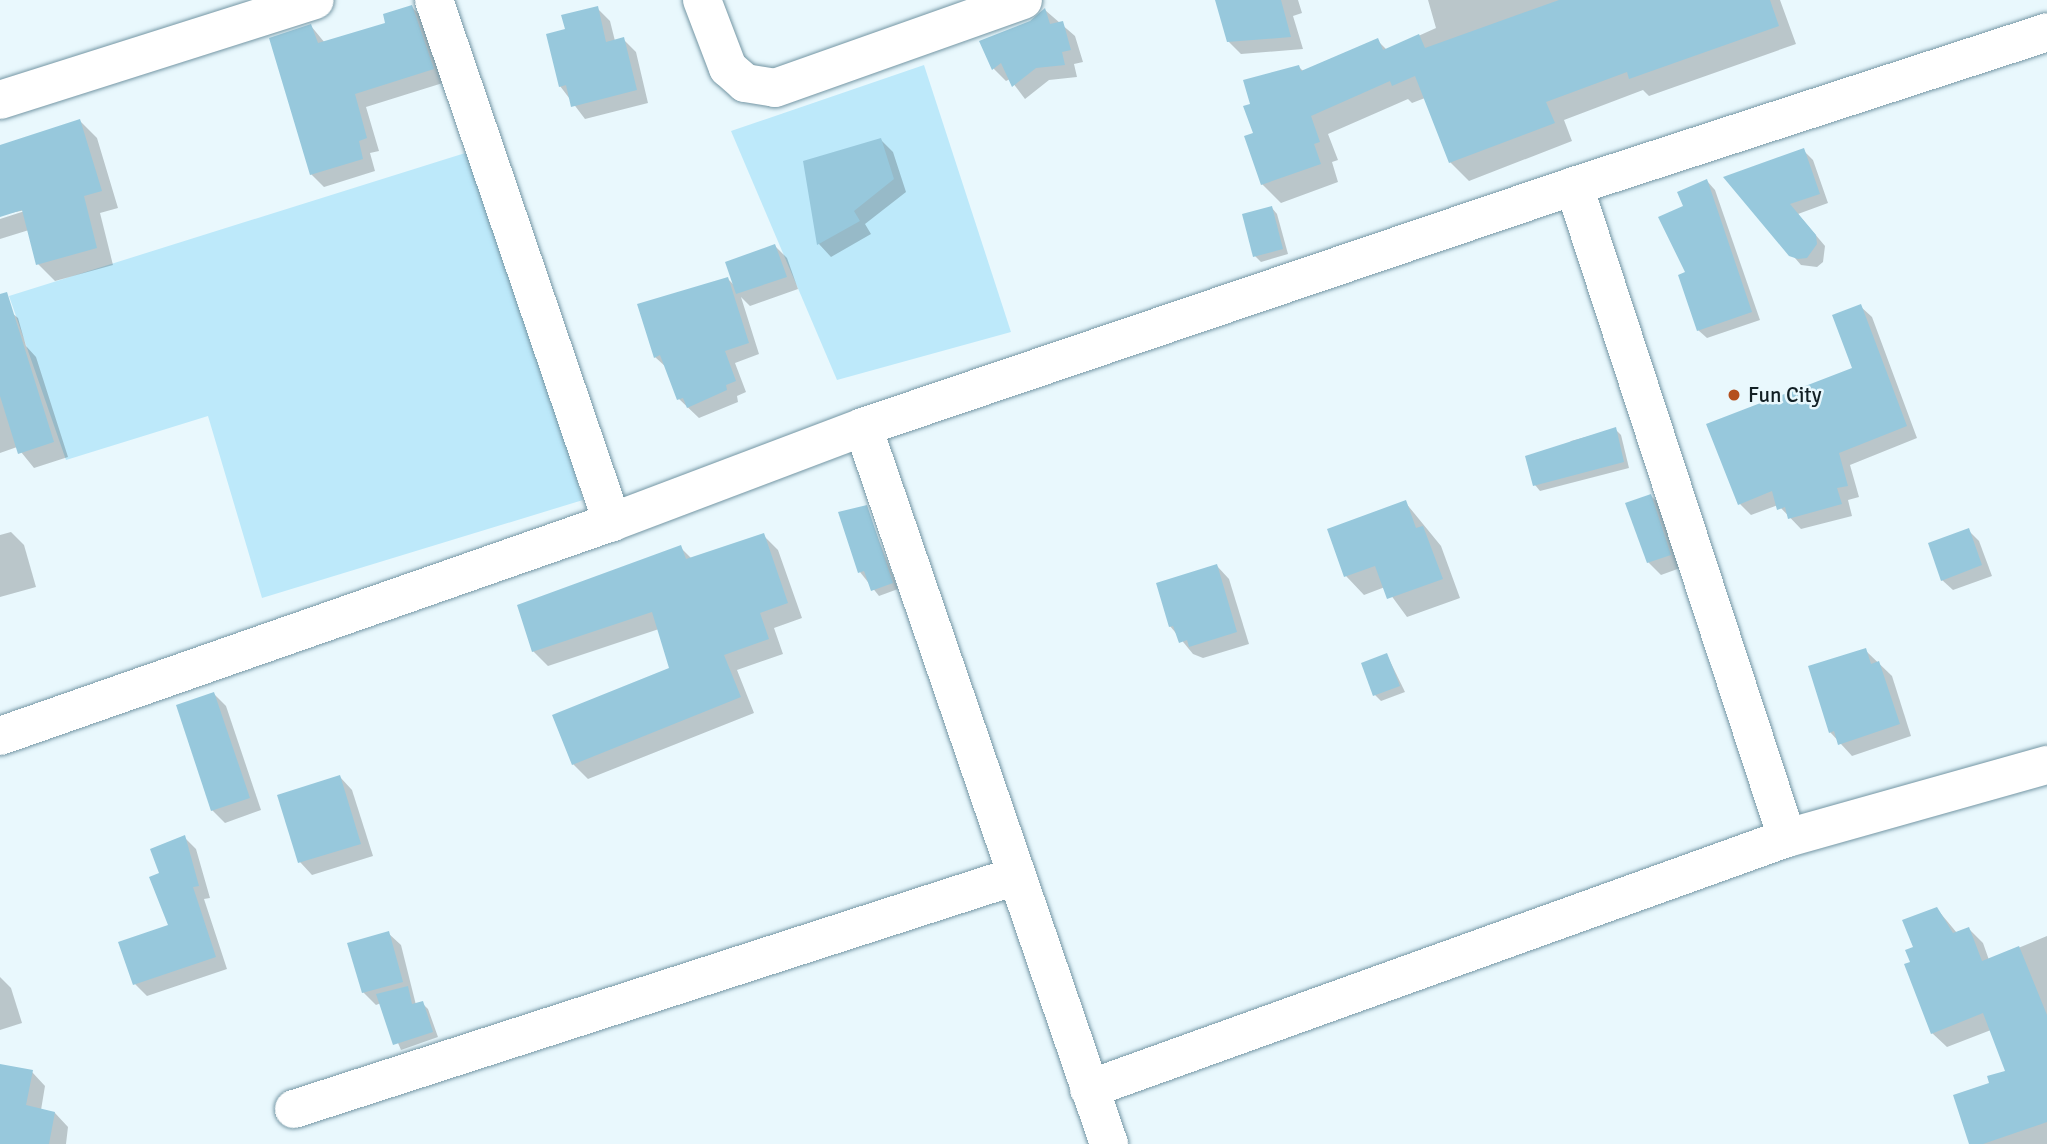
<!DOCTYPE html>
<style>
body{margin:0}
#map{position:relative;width:2047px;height:1144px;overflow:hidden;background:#e9f8fd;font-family:Signika,sans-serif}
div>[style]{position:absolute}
.green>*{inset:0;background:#bde9fa}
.shadow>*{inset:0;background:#0003}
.building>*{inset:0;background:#97c8dc}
.roads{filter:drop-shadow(0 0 2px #7496a4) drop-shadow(0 0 2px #7496a4)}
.minor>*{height:38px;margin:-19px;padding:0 19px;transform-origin:19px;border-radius:19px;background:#fff}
.dots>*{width:19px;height:19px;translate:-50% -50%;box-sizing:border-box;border:4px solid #e9f8fd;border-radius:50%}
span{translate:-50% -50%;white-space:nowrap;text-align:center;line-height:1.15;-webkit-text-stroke:5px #e9f8fd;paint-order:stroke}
.poi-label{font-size:21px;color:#122025}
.left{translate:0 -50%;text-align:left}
</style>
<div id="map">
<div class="green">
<div style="clip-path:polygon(924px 65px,1011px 332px,837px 380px,731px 131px)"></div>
<div style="clip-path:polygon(478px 149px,583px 500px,262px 598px,208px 416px,66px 460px,9px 296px)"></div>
</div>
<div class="shadow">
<div style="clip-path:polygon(1217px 0,1298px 0,1302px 13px,1293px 16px,1303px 49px,1241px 54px,1228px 41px)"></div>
<div style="clip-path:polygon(1428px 0,1780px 0,1796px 44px,1649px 96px,1643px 90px,1564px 120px,1572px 141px,1469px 181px,1450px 162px,1425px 98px,1412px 103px,1408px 99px,1328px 134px,1338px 160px,1332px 162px,1338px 182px,1281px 203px,1262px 184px,1252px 105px,1299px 67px,1304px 72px,1377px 40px,1387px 50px,1436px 28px)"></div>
<div style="clip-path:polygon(412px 7px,424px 20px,446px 82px,366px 107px,379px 151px,370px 153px,375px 171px,324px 187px,311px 174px,311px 26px,325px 43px,387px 24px)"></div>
<div style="clip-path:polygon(597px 8px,610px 21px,615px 41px,623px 39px,636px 52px,648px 103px,585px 119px,560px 86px,567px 30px)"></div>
<div style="clip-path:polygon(1045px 10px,1075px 36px,1083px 62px,1074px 64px,1077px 77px,1049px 80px,1025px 99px,1010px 79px,1006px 81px,994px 69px,981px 42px,1031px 22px)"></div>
<div style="clip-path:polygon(80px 121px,97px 138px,118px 208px,100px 213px,113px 265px,55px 281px,38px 264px,29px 230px,0 239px,0 219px,31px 209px,0 215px,0 146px)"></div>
<div style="clip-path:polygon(881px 140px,893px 152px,906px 192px,865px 224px,871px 234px,831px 257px,819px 244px,805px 162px)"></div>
<div style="clip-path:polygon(1803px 150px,1813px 160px,1828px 203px,1798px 214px,1825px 246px,1823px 262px,1817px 267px,1801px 265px,1726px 178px)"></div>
<div style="clip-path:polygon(1707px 181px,1715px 190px,1760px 320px,1707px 338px,1698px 330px,1687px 273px,1685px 206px)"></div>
<div style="clip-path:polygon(1272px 208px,1277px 214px,1288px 254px,1261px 262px,1255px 256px)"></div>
<div style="clip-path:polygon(775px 246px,787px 258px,798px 289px,750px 306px,741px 297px,759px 354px,735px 363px,746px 392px,737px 396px,738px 402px,699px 418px,679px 399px,667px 368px,655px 357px,728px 279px,735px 286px)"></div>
<div style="clip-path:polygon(0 303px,18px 318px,26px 346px,36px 357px,68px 457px,34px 468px,17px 447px,0 453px)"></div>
<div style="clip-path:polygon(1860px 306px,1872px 317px,1917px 438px,1850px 465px,1859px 497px,1848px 500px,1852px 516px,1801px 529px,1778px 505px,1751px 515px,1740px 504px,1854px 369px)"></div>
<div style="clip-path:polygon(1615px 429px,1621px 435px,1629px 468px,1540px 491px,1535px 485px,1571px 441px)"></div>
<div style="clip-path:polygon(1651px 496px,1664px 508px,1683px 567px,1661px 575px,1648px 562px)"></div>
<div style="clip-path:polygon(1405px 502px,1441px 546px,1460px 598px,1407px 617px,1385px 587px,1364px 595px,1346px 576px)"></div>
<div style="clip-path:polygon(866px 507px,898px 589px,879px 596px,860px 572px)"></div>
<div style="clip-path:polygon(1968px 530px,1979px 541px,1992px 576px,1953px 590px,1942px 580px)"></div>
<div style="clip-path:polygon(11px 532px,24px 545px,36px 587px,0 597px,0 535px)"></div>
<div style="clip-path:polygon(763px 535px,778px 550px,802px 618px,774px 628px,783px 654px,737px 670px,754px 713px,588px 779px,573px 764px,671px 669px,659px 629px,548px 666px,533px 651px,680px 547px,692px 559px)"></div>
<div style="clip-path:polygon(1217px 566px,1229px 579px,1249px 644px,1203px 658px,1193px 654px,1170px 626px)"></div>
<div style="clip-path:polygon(1865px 650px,1892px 676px,1911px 736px,1852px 756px,1830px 732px)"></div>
<div style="clip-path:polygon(1387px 655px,1405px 692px,1381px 701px,1375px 695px)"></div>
<div style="clip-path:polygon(214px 694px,226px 706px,261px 810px,225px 823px,212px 810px)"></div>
<div style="clip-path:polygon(340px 777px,352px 790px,373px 856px,312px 875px,300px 862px)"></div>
<div style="clip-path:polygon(184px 837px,196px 849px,210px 898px,204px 899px,227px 969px,147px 996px,135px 984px,170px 926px,161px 875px)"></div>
<div style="clip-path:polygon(1937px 909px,1957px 933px,1969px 929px,1983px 943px,1989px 960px,2047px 936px,2047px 1144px,1971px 1144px,1991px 1084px,2007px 1072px,1991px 1030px,1947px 1047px,1932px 1033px,1912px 963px,1915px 948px)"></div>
<div style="clip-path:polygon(388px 933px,401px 945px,416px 1005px,422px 1003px,428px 1009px,438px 1037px,401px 1050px,381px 1003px,376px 1005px,363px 992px)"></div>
<div style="clip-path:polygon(0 977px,11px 988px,22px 1023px,0 1030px)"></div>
<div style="clip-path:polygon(0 1066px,32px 1072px,45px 1086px,41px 1110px,55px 1113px,68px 1127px,66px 1144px,0 1144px)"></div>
</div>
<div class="building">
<div style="clip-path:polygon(1215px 0,1281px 0,1291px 37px,1227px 42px)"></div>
<div style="clip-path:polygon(1559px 0,1770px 0,1779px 26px,1629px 79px,1627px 72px,1546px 102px,1555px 123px,1449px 163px,1415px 76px,1392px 86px,1390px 81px,1311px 116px,1320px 142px,1314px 144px,1321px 164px,1261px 185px,1244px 136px,1253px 133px,1243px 106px,1250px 104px,1243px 80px,1299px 65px,1301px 71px,1378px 38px,1383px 50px,1419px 34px,1425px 48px)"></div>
<div style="clip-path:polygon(412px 5px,434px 69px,355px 94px,367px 138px,359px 141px,363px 159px,310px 175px,269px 38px,311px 24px,318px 43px,385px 23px,383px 14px)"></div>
<div style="clip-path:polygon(598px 6px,606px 42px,624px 37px,637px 90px,571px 107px,566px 85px,559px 87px,546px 34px,565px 29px,561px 15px)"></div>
<div style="clip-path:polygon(1045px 8px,1050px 24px,1063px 21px,1071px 50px,1062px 52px,1065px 65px,1036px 68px,1012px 87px,1001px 63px,992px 70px,979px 41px,1030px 21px)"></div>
<div style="clip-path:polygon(80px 119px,102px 191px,84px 196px,97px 248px,36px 265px,22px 210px,0 217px,0 145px)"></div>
<div style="clip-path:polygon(881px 138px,894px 179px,854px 211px,860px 221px,817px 245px,803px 161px)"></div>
<div style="clip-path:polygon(1804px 148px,1820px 194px,1790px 204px,1816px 235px,1817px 244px,1807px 258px,1798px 259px,1789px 256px,1723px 177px)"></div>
<div style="clip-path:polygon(1707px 179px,1752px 312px,1697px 331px,1678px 275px,1685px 272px,1658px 217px,1683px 206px,1677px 192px)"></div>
<div style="clip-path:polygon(1272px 206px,1283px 249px,1253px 257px,1242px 214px)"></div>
<div style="clip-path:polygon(775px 244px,787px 277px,736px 294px,725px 262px)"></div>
<div style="clip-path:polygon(728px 277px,749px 343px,725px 351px,736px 381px,726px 385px,727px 390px,687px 408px,683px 398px,677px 400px,660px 355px,654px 358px,637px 304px)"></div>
<div style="clip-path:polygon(7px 292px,54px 442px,18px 454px,0 396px,0 294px)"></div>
<div style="clip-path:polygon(1861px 304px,1907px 426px,1839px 453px,1848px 486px,1837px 488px,1842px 504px,1788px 519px,1785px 507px,1777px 510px,1772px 491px,1738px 505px,1706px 424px,1852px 368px,1832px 315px)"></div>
<div style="clip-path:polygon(1616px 427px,1624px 462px,1533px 486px,1525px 456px)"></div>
<div style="clip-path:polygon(1651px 494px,1671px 555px,1647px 563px,1625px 503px)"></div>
<div style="clip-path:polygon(1406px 500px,1416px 528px,1423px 526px,1443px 579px,1387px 599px,1375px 566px,1344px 577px,1327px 529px)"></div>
<div style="clip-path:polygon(867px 505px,893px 583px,871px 591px,864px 571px,858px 573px,838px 512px)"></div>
<div style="clip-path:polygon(1969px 528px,1982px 565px,1941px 581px,1928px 543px)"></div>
<div style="clip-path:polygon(764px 533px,788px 603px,760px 613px,769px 639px,724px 655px,741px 697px,572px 765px,552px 715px,669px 668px,652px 612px,532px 652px,517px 605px,681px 545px,686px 559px)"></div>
<div style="clip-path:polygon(1217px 564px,1237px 632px,1189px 647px,1187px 640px,1179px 643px,1173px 626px,1169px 627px,1156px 583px)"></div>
<div style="clip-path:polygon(1866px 648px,1871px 664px,1879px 661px,1900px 724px,1838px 745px,1834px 731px,1829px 733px,1808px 666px)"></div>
<div style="clip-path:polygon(1387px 653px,1400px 686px,1373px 696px,1361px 663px)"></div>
<div style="clip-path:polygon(214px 692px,250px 798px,211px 811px,176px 705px)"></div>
<div style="clip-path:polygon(340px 775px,361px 844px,298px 863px,277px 795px)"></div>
<div style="clip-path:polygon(185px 835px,199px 886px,193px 887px,216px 957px,133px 985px,118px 942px,168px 925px,149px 877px,159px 873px,150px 849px)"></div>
<div style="clip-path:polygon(1937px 907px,1953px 933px,1969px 927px,1982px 961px,2019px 946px,2047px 1015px,2047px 1122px,1983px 1144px,1969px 1144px,1953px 1095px,1989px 1083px,1987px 1076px,2005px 1071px,1983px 1013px,1931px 1034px,1904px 964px,1910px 962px,1905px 950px,1913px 947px,1902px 920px)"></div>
<div style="clip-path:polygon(389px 931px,403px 982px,362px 993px,347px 943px)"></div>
<div style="clip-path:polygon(408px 986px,412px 1004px,423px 1001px,433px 1032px,393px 1045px,376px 994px)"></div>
<div style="clip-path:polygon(0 1064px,33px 1070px,26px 1105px,55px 1112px,49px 1144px,0 1144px)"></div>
</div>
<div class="roads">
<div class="minor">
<div style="left:434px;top:0;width:552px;rotate:71.17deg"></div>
<div style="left:612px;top:522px;width:268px;rotate:-20.7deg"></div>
<div style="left:863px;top:427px;width:751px;rotate:-18.72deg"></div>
<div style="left:1574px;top:186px;width:497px;rotate:-18deg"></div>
<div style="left:702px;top:0;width:73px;rotate:69.1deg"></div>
<div style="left:728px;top:68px;width:23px;rotate:41deg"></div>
<div style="left:745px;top:83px;width:30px;rotate:9deg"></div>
<div style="left:775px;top:88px;width:263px;rotate:-19.5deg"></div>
<div style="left:0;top:100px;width:330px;rotate:-17.6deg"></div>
<div style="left:1574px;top:186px;width:686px;rotate:71.91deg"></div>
<div style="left:863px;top:427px;width:758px;rotate:71.06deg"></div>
<div style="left:0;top:736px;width:648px;rotate:-19.27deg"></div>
<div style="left:1089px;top:1089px;width:742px;rotate:-19.78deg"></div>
<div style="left:1787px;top:838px;width:270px;rotate:-15.7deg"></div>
<div style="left:294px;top:1109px;width:759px;rotate:-17.89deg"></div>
</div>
</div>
<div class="dots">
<div style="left:1734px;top:395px;background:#b44f1d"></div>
</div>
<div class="poi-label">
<span class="left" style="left:1748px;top:395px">Fun City</span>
</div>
</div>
